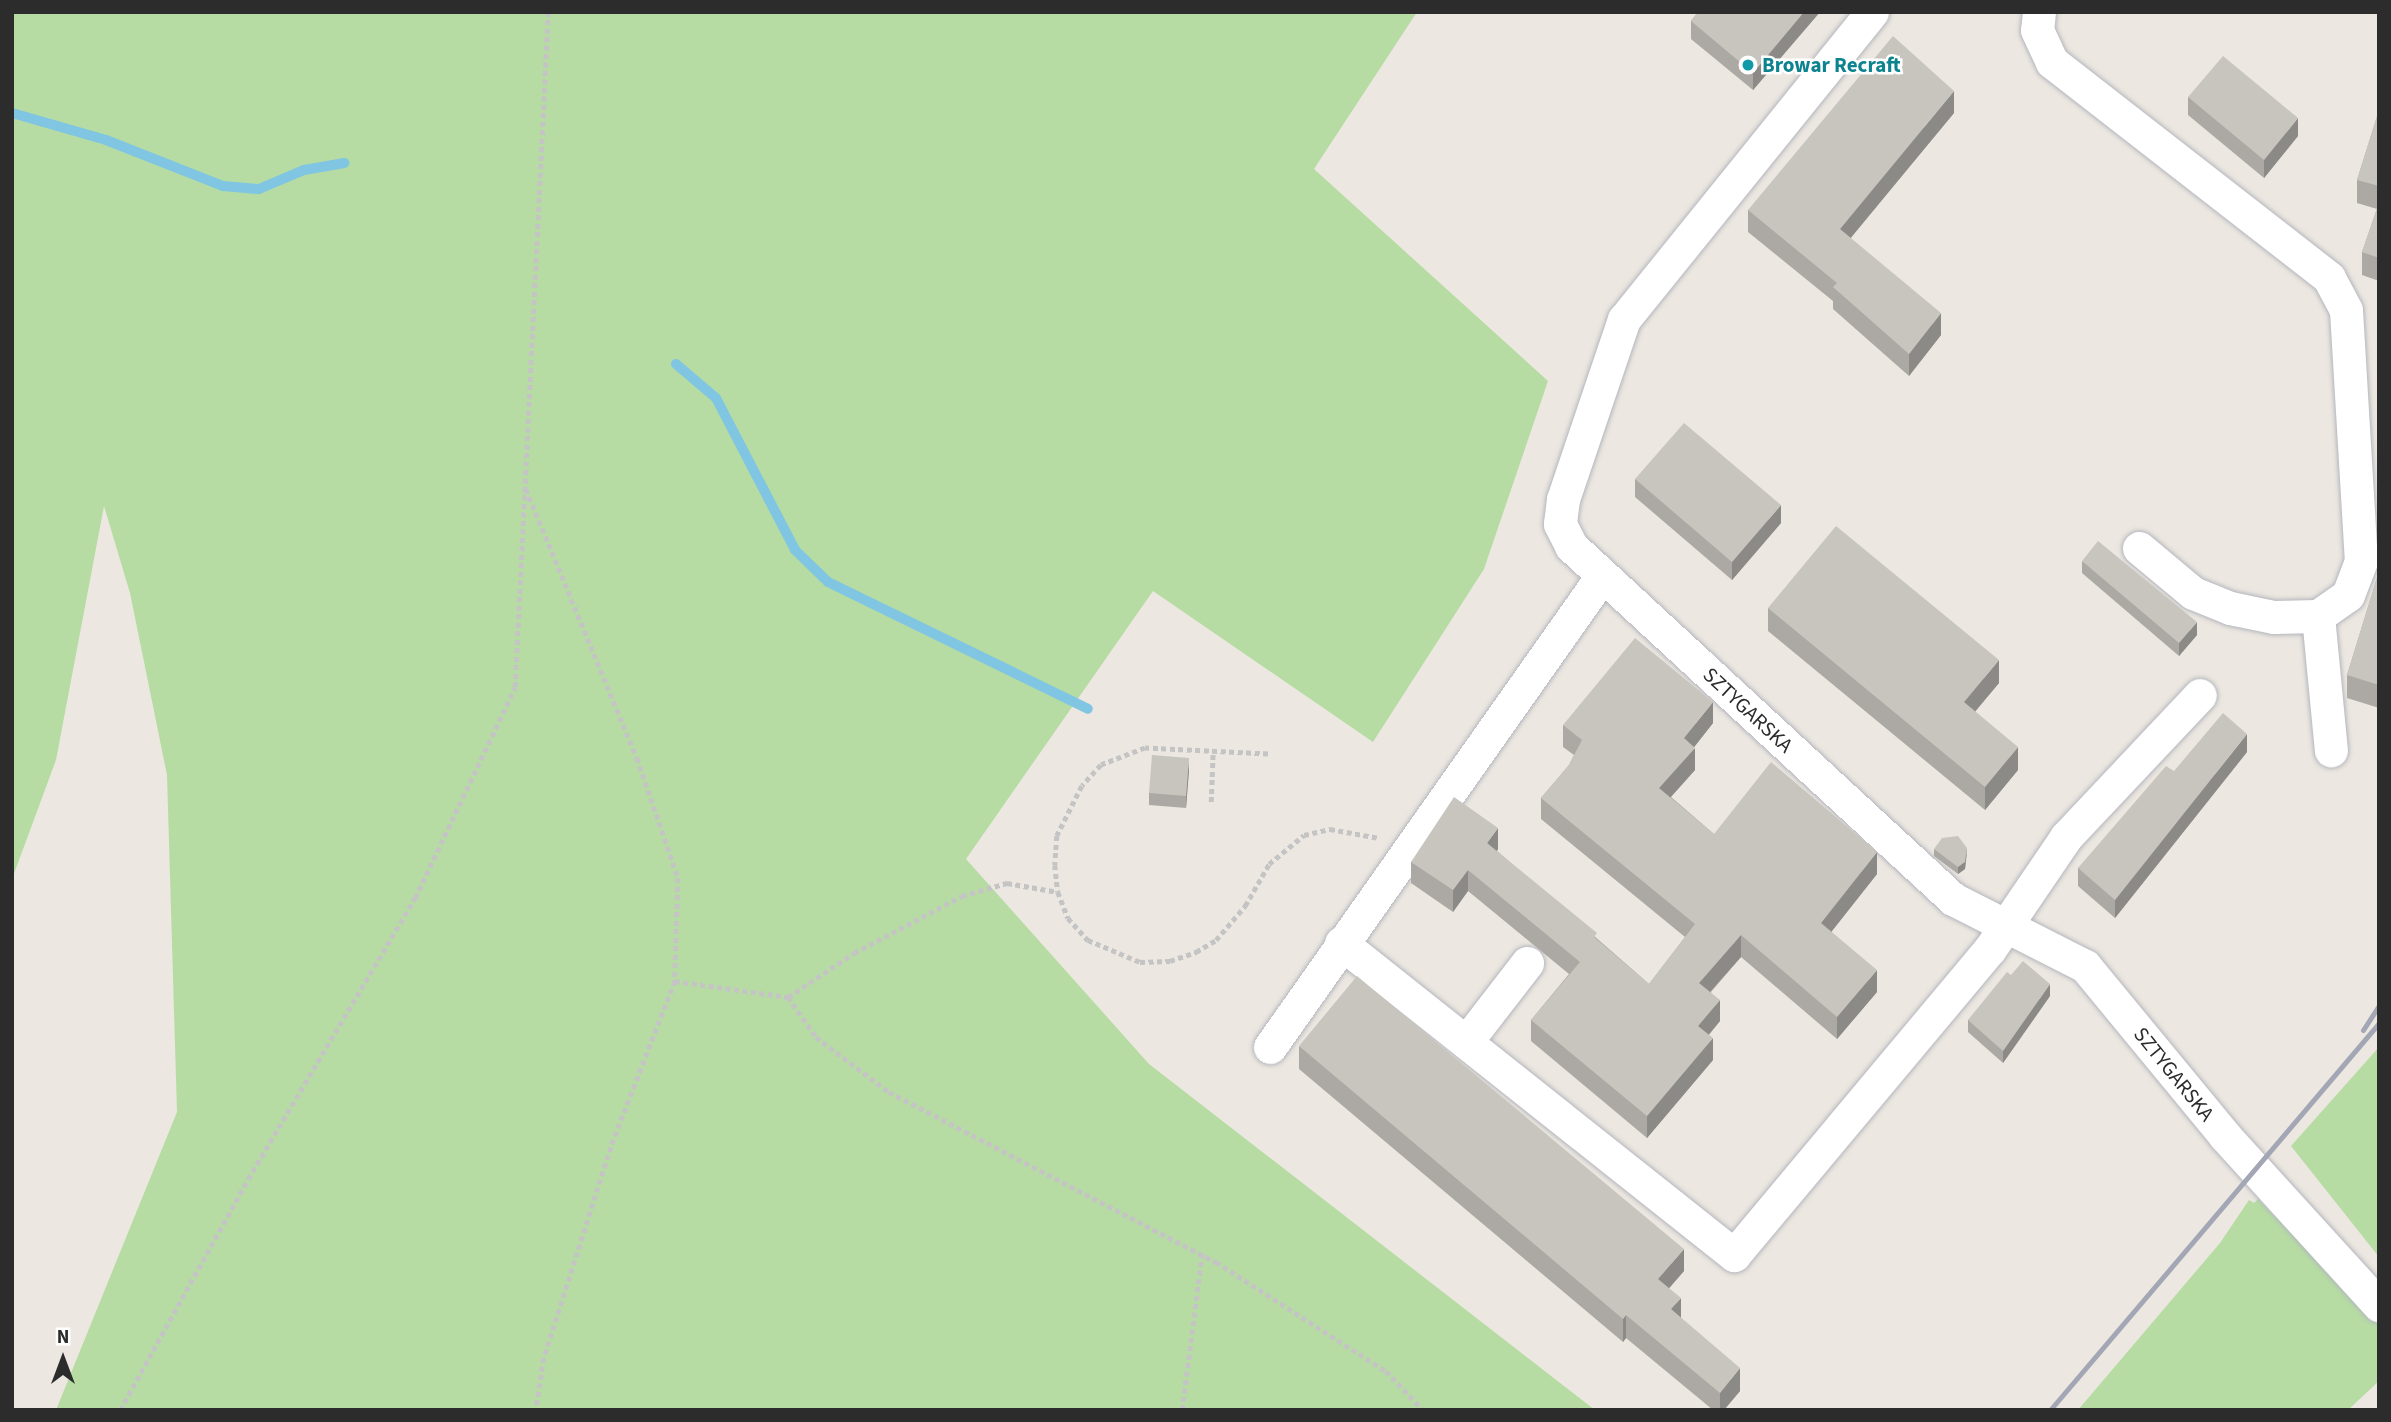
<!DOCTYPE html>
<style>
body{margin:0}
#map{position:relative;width:2391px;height:1422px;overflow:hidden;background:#ece7e0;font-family:"Source Sans 3",sans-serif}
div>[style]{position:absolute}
.green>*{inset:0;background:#b6dca3}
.stream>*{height:10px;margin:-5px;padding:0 5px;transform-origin:5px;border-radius:5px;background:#80c6e2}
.path>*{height:4.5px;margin-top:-2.25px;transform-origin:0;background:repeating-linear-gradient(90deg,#c4c4c4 0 5px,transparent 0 8.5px)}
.roads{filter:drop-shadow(0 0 2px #b4b6be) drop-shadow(0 0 2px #b4b6be)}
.minor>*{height:33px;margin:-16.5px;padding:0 16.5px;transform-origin:16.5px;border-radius:16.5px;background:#fff}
.rail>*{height:5px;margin:-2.5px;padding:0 2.5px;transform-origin:2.5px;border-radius:2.5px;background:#a3a6b4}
.wall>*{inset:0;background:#aca9a4}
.shaded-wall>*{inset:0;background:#8c8a86}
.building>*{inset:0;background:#c8c5bf}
.dots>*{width:19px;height:19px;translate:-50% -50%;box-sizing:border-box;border:4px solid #fff;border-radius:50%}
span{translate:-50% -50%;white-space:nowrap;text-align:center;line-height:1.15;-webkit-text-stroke:5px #fff;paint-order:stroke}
.culture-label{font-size:21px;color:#0d838f;font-weight:700}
.left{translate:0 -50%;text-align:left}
.street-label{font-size:21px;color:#2c2c2c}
.frame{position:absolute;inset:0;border:14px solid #2c2c2c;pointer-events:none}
.north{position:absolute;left:28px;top:1324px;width:70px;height:70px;-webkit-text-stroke:5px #fff;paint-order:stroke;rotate:0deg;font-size:19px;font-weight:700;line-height:28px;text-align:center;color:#2c2c2c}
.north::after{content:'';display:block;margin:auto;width:24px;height:32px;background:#2c2c2c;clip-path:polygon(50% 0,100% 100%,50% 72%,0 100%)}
</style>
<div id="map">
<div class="green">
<div style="clip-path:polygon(12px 12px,1417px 12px,1314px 169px,1548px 381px,1484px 569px,1373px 742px,1153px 591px,966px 859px,1149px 1064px,1595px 1410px,56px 1410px,177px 1112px,167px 775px,130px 593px,104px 506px,56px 760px,12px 879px)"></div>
<div style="clip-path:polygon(2379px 1047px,2379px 1257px,2291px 1146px)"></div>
<div style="clip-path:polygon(2258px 1199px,2306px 1249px,2379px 1309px,2379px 1381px,2348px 1410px,2078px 1410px,2220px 1243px,2249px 1200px,2254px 1203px)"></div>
</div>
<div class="stream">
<div style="left:12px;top:113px;width:98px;rotate:16deg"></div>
<div style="left:106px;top:140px;width:126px;rotate:21.5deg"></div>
<div style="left:223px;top:186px;width:36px;rotate:5deg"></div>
<div style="left:259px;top:189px;width:49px;rotate:-22.9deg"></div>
<div style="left:304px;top:170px;width:41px;rotate:-9.9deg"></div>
<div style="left:676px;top:364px;width:52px;rotate:40.4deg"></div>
<div style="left:716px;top:398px;width:171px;rotate:62.5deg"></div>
<div style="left:795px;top:550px;width:46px;rotate:44.1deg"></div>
<div style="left:828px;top:582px;width:289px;rotate:26deg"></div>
</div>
<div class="path">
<div style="left:526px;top:489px;width:291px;rotate:67.6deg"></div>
<div style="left:637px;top:758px;width:127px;rotate:71.1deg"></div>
<div style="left:678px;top:878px;width:103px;rotate:91.7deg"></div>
<div style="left:675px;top:981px;width:178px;rotate:111.1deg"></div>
<div style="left:611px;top:1147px;width:221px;rotate:107.6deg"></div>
<div style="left:544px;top:1358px;width:53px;rotate:98.7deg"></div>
<div style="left:1268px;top:754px;width:123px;rotate:-177.2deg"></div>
<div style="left:1145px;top:748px;width:47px;rotate:158.9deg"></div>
<div style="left:1101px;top:765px;width:28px;rotate:132deg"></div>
<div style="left:1082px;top:786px;width:56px;rotate:116.6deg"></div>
<div style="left:1057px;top:836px;width:29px;rotate:94deg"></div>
<div style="left:1055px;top:865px;width:27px;rotate:84deg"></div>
<div style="left:1058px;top:892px;width:28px;rotate:69deg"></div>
<div style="left:1068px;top:918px;width:30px;rotate:48deg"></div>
<div style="left:1088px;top:940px;width:56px;rotate:22.9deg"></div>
<div style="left:1140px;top:962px;width:30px;rotate:-2deg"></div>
<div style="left:1170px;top:961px;width:28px;rotate:-19deg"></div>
<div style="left:1196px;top:952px;width:23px;rotate:-31deg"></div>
<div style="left:1216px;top:940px;width:45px;rotate:-49.5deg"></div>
<div style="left:1245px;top:906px;width:48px;rotate:-60.3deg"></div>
<div style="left:1269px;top:864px;width:45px;rotate:-39.6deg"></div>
<div style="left:1304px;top:835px;width:27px;rotate:-13deg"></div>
<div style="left:1330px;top:829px;width:50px;rotate:10.4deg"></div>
<div style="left:1211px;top:802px;width:51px;rotate:-87.8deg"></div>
<div style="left:675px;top:981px;width:114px;rotate:8.1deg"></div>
<div style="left:788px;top:997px;width:79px;rotate:-33.7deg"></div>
<div style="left:854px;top:953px;width:122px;rotate:-27.8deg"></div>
<div style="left:962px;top:896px;width:47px;rotate:-16.1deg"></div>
<div style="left:1007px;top:883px;width:52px;rotate:10deg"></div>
<div style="left:788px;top:997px;width:49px;rotate:55deg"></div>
<div style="left:816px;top:1037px;width:91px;rotate:37deg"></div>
<div style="left:889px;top:1092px;width:369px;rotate:27.5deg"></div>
<div style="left:1216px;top:1262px;width:202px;rotate:32.7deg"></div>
<div style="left:1386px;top:1371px;width:54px;rotate:46.5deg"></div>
<div style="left:120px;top:1410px;width:264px;rotate:-61deg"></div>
<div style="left:248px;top:1179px;width:327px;rotate:-59.3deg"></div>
<div style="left:415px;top:898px;width:233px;rotate:-64.6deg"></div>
<div style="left:515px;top:687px;width:676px;rotate:-87.2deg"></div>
<div style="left:1182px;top:1410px;width:157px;rotate:-82.7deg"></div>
</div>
<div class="roads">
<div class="minor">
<div style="left:1872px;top:12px;width:395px;rotate:128.9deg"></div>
<div style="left:1624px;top:319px;width:190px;rotate:108.7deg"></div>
<div style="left:1563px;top:499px;width:25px;rotate:97deg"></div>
<div style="left:1560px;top:524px;width:25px;rotate:63deg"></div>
<div style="left:1571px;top:546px;width:520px;rotate:42.74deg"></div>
<div style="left:1953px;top:899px;width:148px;rotate:26.9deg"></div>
<div style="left:2085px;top:966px;width:220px;rotate:50.5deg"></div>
<div style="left:2225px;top:1136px;width:229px;rotate:47.7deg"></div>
<div style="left:2039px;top:12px;width:18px;rotate:96deg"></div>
<div style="left:2037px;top:30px;width:35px;rotate:65deg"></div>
<div style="left:2052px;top:62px;width:351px;rotate:37.9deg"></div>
<div style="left:2329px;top:278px;width:36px;rotate:62deg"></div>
<div style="left:2346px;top:310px;width:251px;rotate:86.6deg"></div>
<div style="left:2361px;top:561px;width:36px;rotate:111deg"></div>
<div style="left:2348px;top:595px;width:37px;rotate:145deg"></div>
<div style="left:2139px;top:548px;width:70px;rotate:39.8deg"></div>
<div style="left:2193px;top:593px;width:40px;rotate:22deg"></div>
<div style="left:2230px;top:608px;width:45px;rotate:11.6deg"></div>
<div style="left:2274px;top:617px;width:44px;rotate:-1.3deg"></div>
<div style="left:2318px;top:616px;width:135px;rotate:84.5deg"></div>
<div style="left:1341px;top:943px;width:502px;rotate:38.45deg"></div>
<div style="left:1734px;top:1255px;width:399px;rotate:-50.1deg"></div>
<div style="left:1990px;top:949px;width:135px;rotate:-55.8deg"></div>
<div style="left:2066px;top:837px;width:195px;rotate:-46.7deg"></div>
<div style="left:1466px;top:1042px;width:100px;rotate:-52.3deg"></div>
<div style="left:1270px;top:1047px;width:576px;rotate:-54.82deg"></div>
</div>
</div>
<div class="rail">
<div style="left:2363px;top:1030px;width:30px;rotate:-57deg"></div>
<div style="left:2050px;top:1410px;width:508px;rotate:-49.63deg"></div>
</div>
<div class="wall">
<div style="clip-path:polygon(1698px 12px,1820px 12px,1753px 90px,1691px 39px,1691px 21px)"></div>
<div style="clip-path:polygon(2188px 97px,2298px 136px,2264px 178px,2188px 115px)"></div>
<div style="clip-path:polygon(2379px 110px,2379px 281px,2362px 275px,2362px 252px,2377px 209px,2357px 203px,2357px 180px)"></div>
<div style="clip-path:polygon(1954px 113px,1850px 238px,1941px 335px,1909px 376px,1833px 309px,1833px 301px,1748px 232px,1748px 210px)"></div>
<div style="clip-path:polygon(1635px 479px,1781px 523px,1732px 580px,1635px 497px)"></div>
<div style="clip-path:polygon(2082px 561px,2197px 635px,2179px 656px,2082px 573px)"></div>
<div style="clip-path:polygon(2379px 571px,2379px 708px,2347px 698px,2347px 675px)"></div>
<div style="clip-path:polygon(1768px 608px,1999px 683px,1975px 711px,2018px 770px,1985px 810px,1768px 631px)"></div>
<div style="clip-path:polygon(1713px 723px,1694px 747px,1695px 770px,1671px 797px,1714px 834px,1877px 874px,1831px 932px,1877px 992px,1837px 1039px,1741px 957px,1711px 992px,1720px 1021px,1709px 1035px,1713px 1060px,1647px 1138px,1531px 1041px,1531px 1020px,1569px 974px,1468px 891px,1453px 912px,1411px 883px,1411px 862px,1498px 849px,1497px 851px,1649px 984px,1685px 937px,1541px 819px,1541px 798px,1569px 765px,1574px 755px,1563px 747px,1563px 725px)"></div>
<div style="clip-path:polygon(2247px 752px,2115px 918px,2078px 886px,2078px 868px)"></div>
<div style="clip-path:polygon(1189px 770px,1186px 808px,1149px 805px,1149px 793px)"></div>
<div style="clip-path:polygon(1934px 849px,1967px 854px,1965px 869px,1958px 874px,1934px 856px)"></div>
<div style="clip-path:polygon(2050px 996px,2003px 1063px,1968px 1032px,1968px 1020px)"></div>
<div style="clip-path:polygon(1299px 1046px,1684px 1271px,1669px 1288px,1681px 1318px,1740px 1391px,1724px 1410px,1713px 1410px,1626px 1338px,1623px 1342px,1299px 1069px)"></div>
</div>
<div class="shaded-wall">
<div style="clip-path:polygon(1804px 12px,1820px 12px,1753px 90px,1753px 73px)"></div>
<div style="clip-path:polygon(1954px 91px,1954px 113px,1840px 251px,1840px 229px)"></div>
<div style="clip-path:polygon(2298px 118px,2298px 136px,2264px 178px,2264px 160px)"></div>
<div style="clip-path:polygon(1941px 313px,1941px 335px,1909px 376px,1909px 354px)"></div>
<div style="clip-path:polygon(1781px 505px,1781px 523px,1732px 580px,1732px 562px)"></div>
<div style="clip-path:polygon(2197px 622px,2197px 635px,2179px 656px,2179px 643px)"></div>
<div style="clip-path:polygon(1999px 660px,1999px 683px,1964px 725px,1964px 702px)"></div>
<div style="clip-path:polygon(1713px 702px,1713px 723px,1684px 760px,1684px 738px)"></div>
<div style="clip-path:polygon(2247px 734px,2247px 752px,2115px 918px,2115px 900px)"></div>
<div style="clip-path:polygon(2018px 747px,2018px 770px,1985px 810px,1985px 787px)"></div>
<div style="clip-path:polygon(1695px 748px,1695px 770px,1659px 810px,1659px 788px)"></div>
<div style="clip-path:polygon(1189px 758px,1189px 770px,1186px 808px,1186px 796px)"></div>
<div style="clip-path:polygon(1498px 828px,1498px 849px,1487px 865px,1487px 843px)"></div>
<div style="clip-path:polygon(1967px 848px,1965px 869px,1958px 874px,1958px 867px)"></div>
<div style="clip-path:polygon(1877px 852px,1877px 874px,1821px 945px,1821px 923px)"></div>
<div style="clip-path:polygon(1468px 870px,1468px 891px,1453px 912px,1453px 890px)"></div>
<div style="clip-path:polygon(1741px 935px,1741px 957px,1699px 1004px,1699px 983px)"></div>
<div style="clip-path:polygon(1877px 970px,1877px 992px,1837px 1039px,1837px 1017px)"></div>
<div style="clip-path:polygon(2050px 984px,2050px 996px,2003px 1063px,2003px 1051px)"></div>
<div style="clip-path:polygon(1720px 1000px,1720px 1021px,1698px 1047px,1698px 1026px)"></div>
<div style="clip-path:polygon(1713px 1038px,1713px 1060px,1647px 1138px,1647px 1116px)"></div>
<div style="clip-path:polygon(1684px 1249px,1684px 1271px,1658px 1301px,1658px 1279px)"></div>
<div style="clip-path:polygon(1681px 1298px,1681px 1321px,1671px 1309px)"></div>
<div style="clip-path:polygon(1626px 1315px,1626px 1338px,1623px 1342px,1623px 1319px)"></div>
<div style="clip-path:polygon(1740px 1368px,1740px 1391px,1724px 1410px,1720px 1410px,1720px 1393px)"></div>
</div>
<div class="building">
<div style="clip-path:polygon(1698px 12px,1804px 12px,1753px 73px,1691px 21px)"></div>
<div style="clip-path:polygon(1893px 36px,1954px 91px,1840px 229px,1941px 313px,1909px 354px,1833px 287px,1837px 283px,1748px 210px)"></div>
<div style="clip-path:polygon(2223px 56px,2298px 118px,2264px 160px,2188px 97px)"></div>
<div style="clip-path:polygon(2379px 110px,2379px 186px,2357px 180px)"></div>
<div style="clip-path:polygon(2379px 202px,2379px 258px,2362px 252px)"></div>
<div style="clip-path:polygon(1684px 423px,1781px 505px,1732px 562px,1635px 479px)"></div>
<div style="clip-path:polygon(1836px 526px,1999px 660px,1964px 702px,2018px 747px,1985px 787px,1768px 608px)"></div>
<div style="clip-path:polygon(2098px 541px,2197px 622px,2179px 643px,2082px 561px)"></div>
<div style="clip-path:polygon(2379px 571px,2379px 685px,2347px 675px)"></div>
<div style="clip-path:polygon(1635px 638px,1713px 702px,1684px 738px,1695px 748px,1659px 788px,1714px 834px,1771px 762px,1877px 852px,1821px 923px,1877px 970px,1837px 1017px,1741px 935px,1699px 983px,1720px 1000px,1698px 1026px,1713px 1038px,1647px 1116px,1531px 1020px,1580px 962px,1468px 870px,1453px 890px,1411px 862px,1454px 797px,1498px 828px,1487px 843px,1597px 933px,1594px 937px,1649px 984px,1695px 924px,1541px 798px,1569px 765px,1582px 740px,1563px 725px)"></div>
<div style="clip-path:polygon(2223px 713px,2247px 734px,2115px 900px,2078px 868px,2166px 766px,2174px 771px)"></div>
<div style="clip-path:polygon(1152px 755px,1189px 758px,1186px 796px,1149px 793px)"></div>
<div style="clip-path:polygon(1958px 836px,1967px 848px,1965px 862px,1958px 867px,1934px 849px,1942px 838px)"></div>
<div style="clip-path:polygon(2023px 961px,2050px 984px,2003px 1051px,1968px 1020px,2007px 972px,2011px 975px)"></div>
<div style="clip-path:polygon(1357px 976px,1684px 1249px,1658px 1279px,1681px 1298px,1671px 1309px,1740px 1368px,1720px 1393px,1626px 1315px,1623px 1319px,1299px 1046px)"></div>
</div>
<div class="dots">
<div style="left:1748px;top:65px;background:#0f9aa8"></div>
</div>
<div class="culture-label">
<span class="left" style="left:1762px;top:65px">Browar Recraft</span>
</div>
<div class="street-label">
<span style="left:1748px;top:710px;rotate:43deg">SZTYGARSKA</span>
<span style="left:2174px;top:1074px;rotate:51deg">SZTYGARSKA</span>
</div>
<div class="frame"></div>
<div class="north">N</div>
</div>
